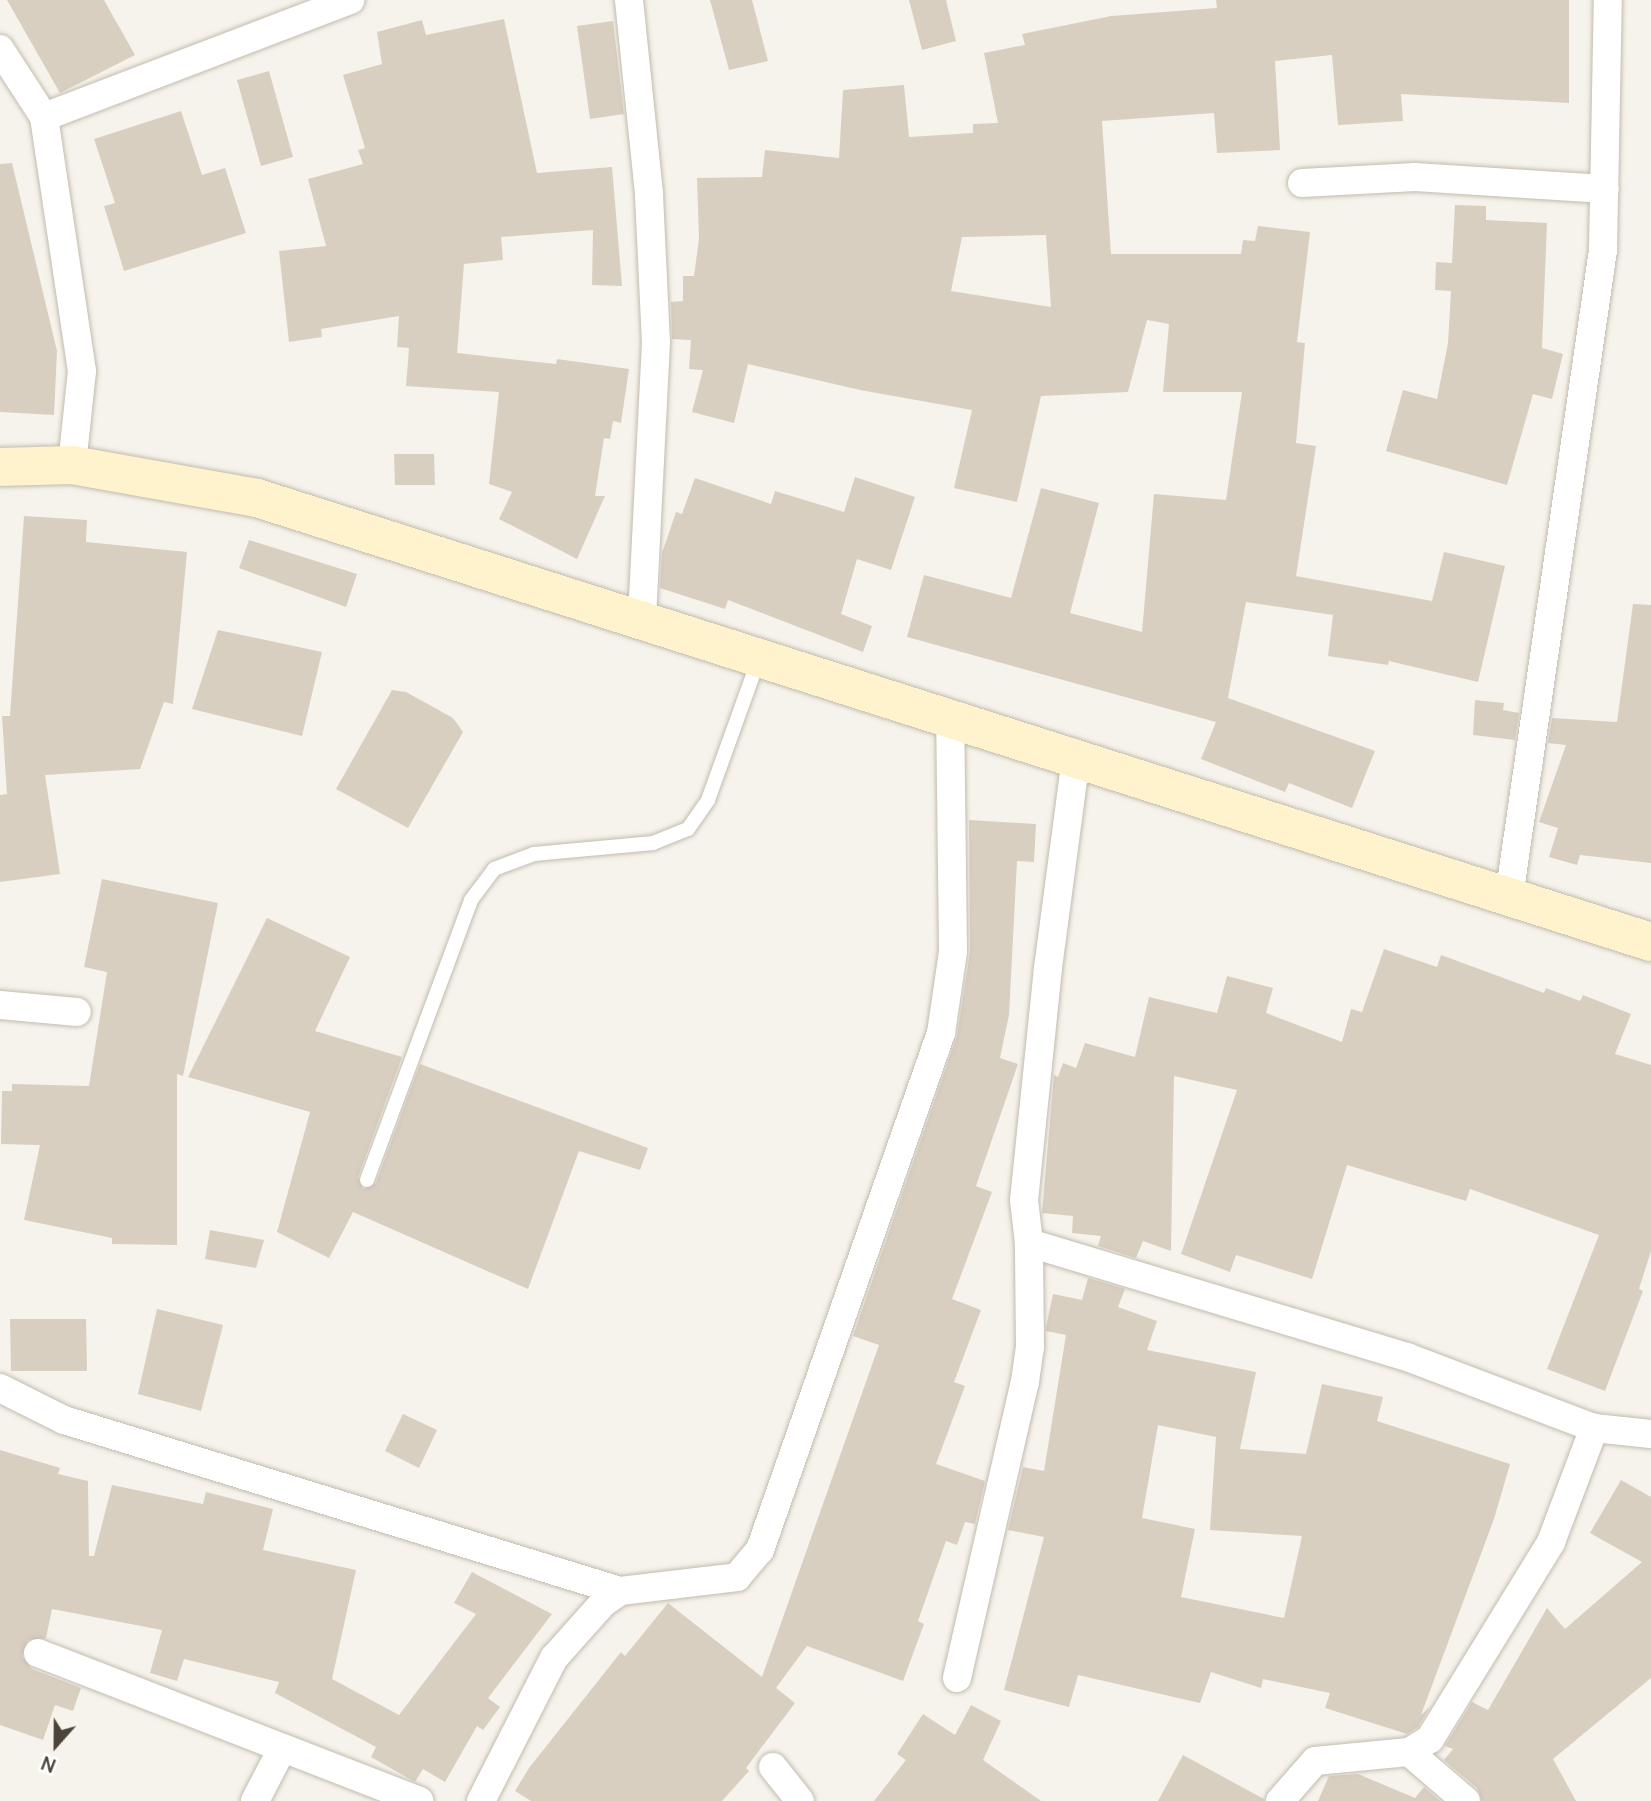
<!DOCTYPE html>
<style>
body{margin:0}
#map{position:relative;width:1651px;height:1801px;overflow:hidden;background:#f6f3ec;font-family:Manrope,sans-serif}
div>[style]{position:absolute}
.building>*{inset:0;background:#d8cfc1}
.roads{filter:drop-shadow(0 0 2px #c2bbae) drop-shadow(0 0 2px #c2bbae)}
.lane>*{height:14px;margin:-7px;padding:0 7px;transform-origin:7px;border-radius:7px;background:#fff}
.street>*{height:28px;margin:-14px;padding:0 14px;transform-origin:14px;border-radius:14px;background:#fff}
.secondary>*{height:38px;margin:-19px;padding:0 19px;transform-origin:19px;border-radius:19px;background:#fff3cd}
span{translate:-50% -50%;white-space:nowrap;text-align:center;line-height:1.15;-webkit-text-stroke:7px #fff;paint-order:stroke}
.north{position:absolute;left:21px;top:1710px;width:70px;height:70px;-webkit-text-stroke:5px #fff;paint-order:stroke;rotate:201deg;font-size:19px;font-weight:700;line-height:28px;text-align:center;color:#4b4439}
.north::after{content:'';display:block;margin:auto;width:24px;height:32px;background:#4b4439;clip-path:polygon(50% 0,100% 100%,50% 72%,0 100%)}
</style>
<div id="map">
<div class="building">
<div style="clip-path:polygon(7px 0,104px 0,135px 55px,60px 93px)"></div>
<div style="clip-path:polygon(710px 0,752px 0,768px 61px,729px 70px)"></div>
<div style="clip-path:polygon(909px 0,946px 0,956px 41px,922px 50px)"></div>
<div style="clip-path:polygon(evenodd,1216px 0,1569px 0,1569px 103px,1401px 94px,1403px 121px,1338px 125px,1332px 55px,1275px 61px,1280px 150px,1217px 153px,1214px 113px,1102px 121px,1111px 254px,1241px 254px,1243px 240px,1255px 241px,1258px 226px,1310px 232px,1297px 342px,1305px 343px,1296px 443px,1316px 446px,1296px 576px,1432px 601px,1444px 552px,1505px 566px,1478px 682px,1389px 661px,1388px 665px,1328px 656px,1333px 615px,1246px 602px,1228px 698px,1375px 751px,1352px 808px,1289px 783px,1285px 792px,1201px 759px,1216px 722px,907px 637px,924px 575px,1011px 598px,1041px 488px,1099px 503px,1070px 613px,1142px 632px,1154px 494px,1226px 500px,1242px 392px,1163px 392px,1169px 324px,1147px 320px,1128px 392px,1041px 396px,1017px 502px,954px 488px,972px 410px,860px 390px,748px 364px,734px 423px,692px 412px,703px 370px,689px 369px,691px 340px,672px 339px,671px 302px,683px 301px,683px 276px,694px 276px,699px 239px,697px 178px,762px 177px,765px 150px,839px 158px,843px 90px,904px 85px,909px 137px,973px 133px,973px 124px,998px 123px,984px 53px,1025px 45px,1022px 34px,1111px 16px,1217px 8px,1216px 0,1046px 235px,1051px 307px,951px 291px,962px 237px,1046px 235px)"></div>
<div style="clip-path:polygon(504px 19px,537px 173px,612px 167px,622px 286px,592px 285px,593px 230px,501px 237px,503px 260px,464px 264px,457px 353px,556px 364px,557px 359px,629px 369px,621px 423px,613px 421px,610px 439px,604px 438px,595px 496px,605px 496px,577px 559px,499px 519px,512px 492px,489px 484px,499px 392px,406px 386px,409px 348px,397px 347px,399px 316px,321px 329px,322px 337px,289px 342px,279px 251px,326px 246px,308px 179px,363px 164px,358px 150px,365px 148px,343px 75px,382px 64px,377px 32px,422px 20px,426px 35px)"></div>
<div style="clip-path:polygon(613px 21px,624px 114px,590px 119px,577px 26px)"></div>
<div style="clip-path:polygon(269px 71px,293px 157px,261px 166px,237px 80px)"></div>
<div style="clip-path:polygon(181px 111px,202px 175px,225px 168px,246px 233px,124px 271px,104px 206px,115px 203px,94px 139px)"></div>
<div style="clip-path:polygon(12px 163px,57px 351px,54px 415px,0 412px,0 164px)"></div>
<div style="clip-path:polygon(1455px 205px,1486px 206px,1486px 220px,1547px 223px,1542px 348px,1563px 354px,1552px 399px,1533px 394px,1507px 485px,1386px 451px,1403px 390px,1437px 399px,1448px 343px,1451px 291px,1435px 290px,1436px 262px,1452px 263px)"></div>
<div style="clip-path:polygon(394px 454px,434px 454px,435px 485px,395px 485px)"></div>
<div style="clip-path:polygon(855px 477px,915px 497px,891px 570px,857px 559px,841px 614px,872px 626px,863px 652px,728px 600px,725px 609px,660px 588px,662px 553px,676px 512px,682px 514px,695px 478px,771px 504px,775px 491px,844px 512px)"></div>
<div style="clip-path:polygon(24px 516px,87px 520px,86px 542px,187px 552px,173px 704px,164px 702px,140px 769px,45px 775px,60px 874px,0 882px,0 795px,7px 794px,2px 716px,10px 716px)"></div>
<div style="clip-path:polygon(249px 540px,357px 574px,346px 607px,239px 568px)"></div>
<div style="clip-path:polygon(1633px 604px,1651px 605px,1651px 863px,1580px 855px,1577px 865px,1549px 857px,1558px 828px,1539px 822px,1566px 745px,1548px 743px,1552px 718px,1617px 722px)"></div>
<div style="clip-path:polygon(218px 630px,322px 652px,302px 736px,192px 709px)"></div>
<div style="clip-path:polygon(392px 690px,406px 692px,453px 718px,463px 732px,408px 828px,336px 789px)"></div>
<div style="clip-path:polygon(1475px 700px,1504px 703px,1503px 710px,1519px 713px,1515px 740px,1473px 735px)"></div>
<div style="clip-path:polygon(969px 820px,1036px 824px,1034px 862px,1017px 861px,1009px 1015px,1000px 1058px,1018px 1064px,976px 1186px,992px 1192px,952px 1299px,981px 1310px,954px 1382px,965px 1386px,936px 1464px,985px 1481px,975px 1524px,965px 1522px,957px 1545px,946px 1541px,918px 1621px,924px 1624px,903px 1681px,807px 1646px,776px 1688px,795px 1703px,746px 1768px,749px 1771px,722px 1801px,531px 1801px,515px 1791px,529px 1768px,621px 1652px,625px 1656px,668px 1603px,762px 1677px,879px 1345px,853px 1336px,957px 1036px,970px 952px)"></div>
<div style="clip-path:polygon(102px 879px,218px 903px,183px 1076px,177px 1074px,177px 1245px,112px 1244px,112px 1238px,24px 1220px,40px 1145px,1px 1144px,2px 1091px,12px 1091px,12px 1084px,89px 1086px,107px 972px,84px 967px)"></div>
<div style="clip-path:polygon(267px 918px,350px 957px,315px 1031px,402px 1057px,358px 1177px,363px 1189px,376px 1183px,420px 1064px,648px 1148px,640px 1170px,579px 1151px,528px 1289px,353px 1212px,329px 1258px,277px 1232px,310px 1112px,188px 1077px)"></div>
<div style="clip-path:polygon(1384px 949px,1437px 967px,1441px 955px,1544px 993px,1546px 988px,1580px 1001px,1583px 995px,1631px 1014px,1615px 1054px,1651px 1065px,1651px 1251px,1639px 1289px,1643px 1291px,1605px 1391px,1547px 1369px,1599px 1235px,1470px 1189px,1466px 1201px,1347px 1165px,1312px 1279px,1236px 1255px,1230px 1272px,1181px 1254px,1237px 1090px,1174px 1076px,1171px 1251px,1143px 1241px,1136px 1258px,1098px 1246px,1101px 1236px,1072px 1233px,1073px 1216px,1042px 1213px,1054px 1075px,1058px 1077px,1063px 1063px,1076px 1068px,1085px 1043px,1135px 1057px,1149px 997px,1217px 1013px,1227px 976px,1273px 988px,1266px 1013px,1342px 1042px,1351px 1009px,1362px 1012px)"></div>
<div style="clip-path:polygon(210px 1230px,264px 1240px,256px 1268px,205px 1259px)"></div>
<div style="clip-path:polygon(evenodd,1088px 1278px,1125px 1289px,1118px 1307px,1157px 1321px,1147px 1350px,1256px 1372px,1240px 1449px,1306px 1454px,1322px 1384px,1383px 1397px,1377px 1421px,1510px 1464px,1494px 1519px,1421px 1715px,1430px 1707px,1418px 1727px,1407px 1734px,1325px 1708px,1330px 1693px,1263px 1679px,1261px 1688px,1211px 1672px,1200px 1703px,1078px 1675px,1069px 1707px,1004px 1690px,1044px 1537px,1008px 1530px,1023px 1467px,1044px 1471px,1066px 1335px,1046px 1331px,1046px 1327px,1053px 1294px,1082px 1300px,1088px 1278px,1158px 1425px,1216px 1437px,1210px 1530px,1302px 1536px,1284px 1618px,1181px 1597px,1195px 1529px,1142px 1518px,1158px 1425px)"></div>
<div style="clip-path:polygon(157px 1309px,223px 1325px,201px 1411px,138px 1394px)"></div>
<div style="clip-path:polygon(10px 1319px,86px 1319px,87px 1371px,11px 1371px)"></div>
<div style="clip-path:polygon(403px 1414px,437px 1430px,419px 1468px,385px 1451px)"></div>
<div style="clip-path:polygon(0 1450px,60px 1468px,58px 1474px,88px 1481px,89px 1556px,94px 1556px,112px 1485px,203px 1504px,206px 1492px,273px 1509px,263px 1550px,356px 1570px,332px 1679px,399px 1715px,476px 1614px,454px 1603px,472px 1572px,552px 1614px,488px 1698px,500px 1707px,483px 1730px,477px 1726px,445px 1782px,423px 1769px,415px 1782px,371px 1757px,376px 1747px,275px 1693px,279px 1682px,184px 1659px,177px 1681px,150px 1673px,162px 1630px,52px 1609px,46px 1638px,28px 1640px,22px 1656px,32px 1669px,81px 1688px,73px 1711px,55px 1705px,43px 1740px,0 1725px)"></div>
<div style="clip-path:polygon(1621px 1480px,1651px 1497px,1651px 1678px,1553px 1759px,1576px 1801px,1482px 1801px,1477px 1788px,1444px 1760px,1453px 1749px,1445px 1746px,1472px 1702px,1488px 1710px,1547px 1608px,1565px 1629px,1642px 1562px,1590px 1533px)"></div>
<div style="clip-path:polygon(971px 1705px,1001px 1721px,983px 1760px,1041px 1801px,874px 1801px,906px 1760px,897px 1754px,923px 1714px,955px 1735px)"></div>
<div style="clip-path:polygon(1183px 1755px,1264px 1799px,1264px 1801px,1158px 1801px)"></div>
<div style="clip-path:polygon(1358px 1774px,1415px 1798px,1424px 1787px,1440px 1801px,1318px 1801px,1329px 1776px)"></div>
</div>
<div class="roads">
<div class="lane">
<div style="left:367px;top:1180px;width:299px;rotate:-69.6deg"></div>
<div style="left:471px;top:900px;width:39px;rotate:-53deg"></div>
<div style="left:494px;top:869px;width:43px;rotate:-20.6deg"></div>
<div style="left:534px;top:854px;width:120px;rotate:-5.3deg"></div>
<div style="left:653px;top:843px;width:38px;rotate:-22deg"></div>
<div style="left:688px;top:829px;width:35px;rotate:-55deg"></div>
<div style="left:708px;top:800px;width:151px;rotate:-70.2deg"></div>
</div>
<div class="street">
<div style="left:629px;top:0;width:196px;rotate:84.1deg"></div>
<div style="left:649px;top:195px;width:147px;rotate:87.3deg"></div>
<div style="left:656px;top:342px;width:278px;rotate:92.9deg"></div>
<div style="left:0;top:49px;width:81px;rotate:57.1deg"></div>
<div style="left:44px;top:117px;width:257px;rotate:81.5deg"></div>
<div style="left:82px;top:371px;width:95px;rotate:96.1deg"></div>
<div style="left:44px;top:117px;width:328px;rotate:-20.9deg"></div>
<div style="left:1302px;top:183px;width:113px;rotate:-3deg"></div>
<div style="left:1415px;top:177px;width:190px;rotate:3.6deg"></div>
<div style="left:1076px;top:758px;width:212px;rotate:97.6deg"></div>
<div style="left:1048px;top:968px;width:233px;rotate:95.9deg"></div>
<div style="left:1024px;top:1200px;width:43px;rotate:83.4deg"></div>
<div style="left:1029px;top:1243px;width:395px;rotate:16.8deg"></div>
<div style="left:1407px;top:1357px;width:200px;rotate:20.8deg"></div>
<div style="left:1594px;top:1428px;width:57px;rotate:6deg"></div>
<div style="left:1509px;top:897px;width:654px;rotate:-81.73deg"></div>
<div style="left:1603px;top:250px;width:250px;rotate:-88.9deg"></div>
<div style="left:0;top:1005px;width:77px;rotate:5.2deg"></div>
<div style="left:0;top:1388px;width:72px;rotate:26.6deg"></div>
<div style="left:64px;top:1420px;width:582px;rotate:17.1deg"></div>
<div style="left:38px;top:1653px;width:409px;rotate:21.2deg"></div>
<div style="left:957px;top:1678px;width:304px;rotate:-77.1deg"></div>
<div style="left:1025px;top:1382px;width:35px;rotate:-82deg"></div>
<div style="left:1030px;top:1347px;width:104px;rotate:-90.6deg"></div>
<div style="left:1409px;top:1752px;width:75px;rotate:40.7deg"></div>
<div style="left:773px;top:1767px;width:43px;rotate:51.5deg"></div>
<div style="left:255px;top:1801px;width:59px;rotate:-62.6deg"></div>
<div style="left:481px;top:1801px;width:161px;rotate:-63deg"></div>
<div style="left:554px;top:1658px;width:74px;rotate:-48.3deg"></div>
<div style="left:603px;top:1603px;width:21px;rotate:-35deg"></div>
<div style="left:620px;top:1591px;width:118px;rotate:-6.8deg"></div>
<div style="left:737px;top:1577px;width:35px;rotate:-50deg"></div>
<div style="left:760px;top:1550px;width:548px;rotate:-70.71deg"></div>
<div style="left:941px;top:1033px;width:82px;rotate:-81.6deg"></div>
<div style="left:953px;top:952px;width:234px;rotate:-90.7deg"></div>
<div style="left:1280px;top:1801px;width:53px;rotate:-48.8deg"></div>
<div style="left:1315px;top:1761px;width:94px;rotate:-5.5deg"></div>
<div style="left:1409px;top:1752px;width:25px;rotate:-32deg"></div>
<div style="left:1430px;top:1739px;width:231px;rotate:-58.4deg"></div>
<div style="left:1551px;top:1542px;width:122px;rotate:-69.3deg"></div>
</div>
<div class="secondary">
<div style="left:0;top:467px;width:72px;rotate:-1.6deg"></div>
<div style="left:72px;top:465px;width:188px;rotate:10.1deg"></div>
<div style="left:257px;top:498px;width:1463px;rotate:17.67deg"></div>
</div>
</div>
<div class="north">N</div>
</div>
